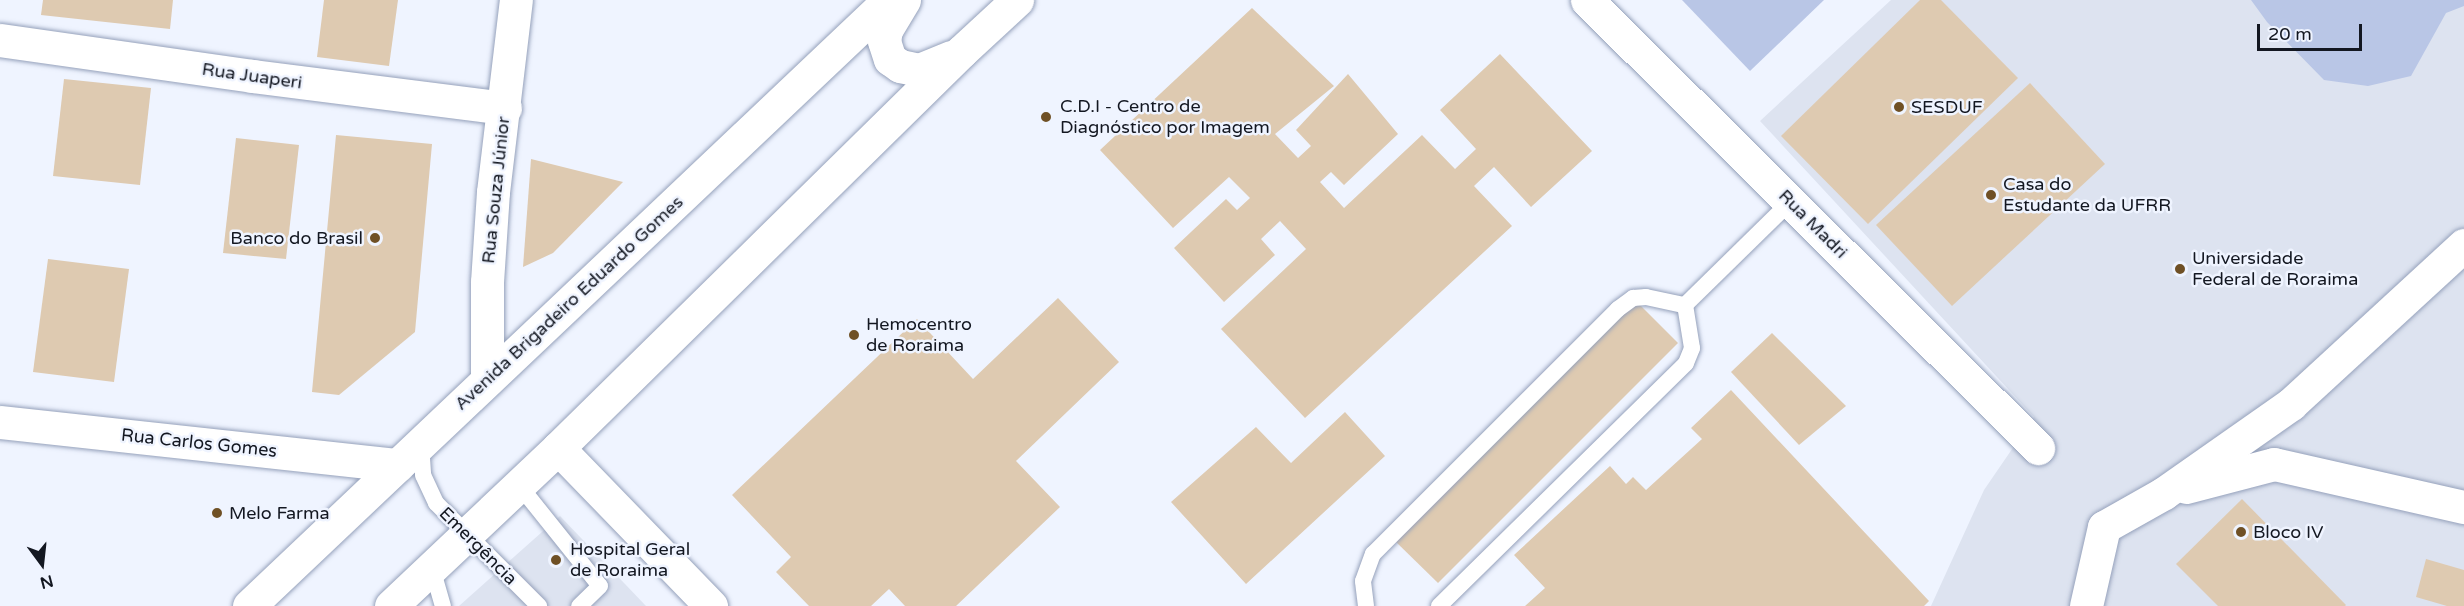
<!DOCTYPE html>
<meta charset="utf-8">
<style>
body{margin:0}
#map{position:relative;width:2464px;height:606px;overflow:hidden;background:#eff4ff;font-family:"Varela Round",sans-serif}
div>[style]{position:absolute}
.built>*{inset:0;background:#dde3f0}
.green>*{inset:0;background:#b9c6e6}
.building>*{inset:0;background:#decab1}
.roads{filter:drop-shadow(0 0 2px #95a1bb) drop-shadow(0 0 2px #95a1bb)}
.lane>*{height:16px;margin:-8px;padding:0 8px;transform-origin:8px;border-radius:8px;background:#fff}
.street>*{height:33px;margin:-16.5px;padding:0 16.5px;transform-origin:16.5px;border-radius:16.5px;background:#fff}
.primary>*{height:33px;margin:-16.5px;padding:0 16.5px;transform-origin:16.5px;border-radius:16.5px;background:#fff}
.dots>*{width:16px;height:16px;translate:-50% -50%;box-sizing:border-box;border:3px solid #eff4ff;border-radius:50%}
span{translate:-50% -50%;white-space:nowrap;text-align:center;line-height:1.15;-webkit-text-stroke:5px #eff4ff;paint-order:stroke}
.street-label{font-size:18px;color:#131721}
.poi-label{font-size:18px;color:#131721}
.left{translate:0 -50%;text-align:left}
.right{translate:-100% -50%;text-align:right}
.north{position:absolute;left:12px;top:534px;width:60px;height:60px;-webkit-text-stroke:4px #eff4ff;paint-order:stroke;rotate:165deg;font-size:16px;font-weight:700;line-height:24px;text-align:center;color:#131721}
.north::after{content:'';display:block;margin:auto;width:21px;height:27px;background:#131721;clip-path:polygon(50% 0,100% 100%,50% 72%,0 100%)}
.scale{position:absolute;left:2257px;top:24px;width:105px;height:27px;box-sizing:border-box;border:3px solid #131721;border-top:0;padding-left:8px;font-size:18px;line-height:21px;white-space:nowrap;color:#131721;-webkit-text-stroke:4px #eff4ff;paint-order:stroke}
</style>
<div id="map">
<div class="built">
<div style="clip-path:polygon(1891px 0,2464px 0,2464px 606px,1931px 606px,1984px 490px,2034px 417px,1760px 121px)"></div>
<div style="clip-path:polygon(560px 516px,646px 606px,459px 606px)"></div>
</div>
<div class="green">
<div style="clip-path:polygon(1682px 0,1824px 0,1750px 71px)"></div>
<div style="clip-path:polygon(2251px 0,2464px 0,2464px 6px,2446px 13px,2411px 76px,2368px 86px,2324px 80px,2267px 22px)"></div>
</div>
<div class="building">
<div style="clip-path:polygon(43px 0,173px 0,170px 29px,41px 15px)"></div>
<div style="clip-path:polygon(324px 0,398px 0,389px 66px,317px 57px)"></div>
<div style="clip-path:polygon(1920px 0,1941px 0,2018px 78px,1868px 224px,1781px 136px)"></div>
<div style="clip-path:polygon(1252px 8px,1334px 86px,1275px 134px,1298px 158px,1311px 146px,1296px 130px,1348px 74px,1398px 134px,1344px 185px,1331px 172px,1320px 182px,1344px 208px,1422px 135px,1455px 169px,1476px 149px,1440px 110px,1500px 54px,1592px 151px,1531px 207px,1494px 167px,1474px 186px,1512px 226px,1305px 418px,1221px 329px,1306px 249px,1280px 221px,1261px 239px,1275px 255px,1224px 302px,1174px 248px,1226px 199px,1237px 210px,1250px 198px,1229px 177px,1173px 228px,1100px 150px)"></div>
<div style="clip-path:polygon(64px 79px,151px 88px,140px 185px,53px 176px)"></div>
<div style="clip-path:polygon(2030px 83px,2105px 164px,1952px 306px,1876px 225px)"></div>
<div style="clip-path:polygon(336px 135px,432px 144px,415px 332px,339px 395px,312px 392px)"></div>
<div style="clip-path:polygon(236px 138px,299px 145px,286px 259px,223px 253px)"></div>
<div style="clip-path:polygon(531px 159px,623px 182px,553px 253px,523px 267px)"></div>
<div style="clip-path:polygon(48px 259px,129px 269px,114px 382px,33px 372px)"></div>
<div style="clip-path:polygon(1058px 298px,1119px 362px,1016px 461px,1060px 507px,956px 606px,905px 606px,889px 589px,871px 606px,809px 606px,776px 572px,791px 557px,732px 495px,917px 319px,973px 379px)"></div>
<div style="clip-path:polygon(1635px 300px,1678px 343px,1438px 583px,1394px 540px)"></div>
<div style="clip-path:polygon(1772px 333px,1846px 406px,1799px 445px,1731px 372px)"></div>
<div style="clip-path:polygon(1731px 390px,1929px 601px,1924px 606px,1525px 606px,1545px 588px,1514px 555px,1610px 466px,1626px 484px,1633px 477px,1646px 490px,1702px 439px,1691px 428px)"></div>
<div style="clip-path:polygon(1345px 412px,1385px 456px,1246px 584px,1171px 502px,1256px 427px,1291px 463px)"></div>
<div style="clip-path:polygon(2242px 499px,2346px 605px,2345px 606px,2218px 606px,2176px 564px)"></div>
<div style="clip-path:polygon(2426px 559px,2464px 570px,2464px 606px,2447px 606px,2416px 597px)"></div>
</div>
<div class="roads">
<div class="lane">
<div style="left:1685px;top:305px;width:147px;rotate:-44.4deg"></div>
<div style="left:421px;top:444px;width:31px;rotate:86deg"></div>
<div style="left:423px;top:475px;width:31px;rotate:65deg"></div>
<div style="left:436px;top:503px;width:146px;rotate:45deg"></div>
<div style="left:519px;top:485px;width:129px;rotate:51.3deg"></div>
<div style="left:600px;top:586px;width:29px;rotate:136deg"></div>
<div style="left:432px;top:568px;width:40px;rotate:74deg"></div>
<div style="left:1366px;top:606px;width:25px;rotate:-97deg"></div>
<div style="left:1363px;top:581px;width:29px;rotate:-70deg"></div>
<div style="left:1373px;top:554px;width:346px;rotate:-45deg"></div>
<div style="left:1618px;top:309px;width:19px;rotate:-36deg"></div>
<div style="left:1633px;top:298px;width:13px;rotate:-4deg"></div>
<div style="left:1646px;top:297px;width:40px;rotate:12deg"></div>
<div style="left:1439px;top:606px;width:346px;rotate:-44.5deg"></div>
<div style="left:1686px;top:363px;width:16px;rotate:-68deg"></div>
<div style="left:1692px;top:348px;width:44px;rotate:-99.2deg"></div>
</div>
<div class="street">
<div style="left:1587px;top:0;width:636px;rotate:44.81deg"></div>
<div style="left:0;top:40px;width:255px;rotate:8.1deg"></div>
<div style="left:252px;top:76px;width:255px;rotate:7.2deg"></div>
<div style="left:487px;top:380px;width:98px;rotate:-90deg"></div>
<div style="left:487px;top:282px;width:90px;rotate:-86.2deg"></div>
<div style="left:493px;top:192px;width:193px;rotate:-83.2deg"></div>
<div style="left:0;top:422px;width:400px;rotate:6.2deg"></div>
<div style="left:558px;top:448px;width:220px;rotate:45.9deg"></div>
<div style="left:2186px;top:487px;width:91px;rotate:-14.6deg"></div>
<div style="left:2274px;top:464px;width:195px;rotate:12.8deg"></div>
<div style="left:2086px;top:606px;width:81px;rotate:-77.2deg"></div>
<div style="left:2104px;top:527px;width:69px;rotate:-29.5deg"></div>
<div style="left:2164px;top:493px;width:155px;rotate:-35deg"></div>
<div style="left:2291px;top:404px;width:235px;rotate:-42.6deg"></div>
</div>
<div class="primary">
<div style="left:904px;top:0;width:35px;rotate:121deg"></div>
<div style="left:886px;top:30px;width:11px;rotate:100deg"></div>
<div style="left:884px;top:41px;width:19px;rotate:72deg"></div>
<div style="left:890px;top:59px;width:12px;rotate:35deg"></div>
<div style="left:900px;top:66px;width:19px;rotate:12deg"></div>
<div style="left:919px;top:70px;width:35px;rotate:-22deg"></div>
<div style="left:249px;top:606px;width:881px;rotate:-43.44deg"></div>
<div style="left:391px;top:606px;width:230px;rotate:-43.4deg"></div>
<div style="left:558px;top:448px;width:566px;rotate:-44.5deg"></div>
<div style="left:962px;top:51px;width:75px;rotate:-42.8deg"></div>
</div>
</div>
<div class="dots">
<div style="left:1899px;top:107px;background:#6f5025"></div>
<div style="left:1046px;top:117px;background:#6f5025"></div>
<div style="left:1991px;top:195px;background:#6f5025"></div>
<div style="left:375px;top:238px;background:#6f5025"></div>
<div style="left:2180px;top:269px;background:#6f5025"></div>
<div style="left:854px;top:335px;background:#6f5025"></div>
<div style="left:217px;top:513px;background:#6f5025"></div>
<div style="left:2241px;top:532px;background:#6f5025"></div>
<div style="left:556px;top:560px;background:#6f5025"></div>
</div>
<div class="street-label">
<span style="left:252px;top:76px;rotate:8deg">Rua Juaperi</span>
<span style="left:496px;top:190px;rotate:-84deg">Rua Souza Júnior</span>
<span style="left:1813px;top:224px;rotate:45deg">Rua Madri</span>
<span style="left:569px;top:303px;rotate:-43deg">Avenida Brigadeiro Eduardo Gomes</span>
<span style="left:199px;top:443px;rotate:6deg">Rua Carlos Gomes</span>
<span style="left:478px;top:546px;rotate:45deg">Emergência</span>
</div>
<div class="poi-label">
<span class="left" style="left:1060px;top:117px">C.D.I - Centro de<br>Diagnóstico por Imagem</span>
<span class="left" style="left:1911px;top:107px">SESDUF</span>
<span class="left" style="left:2003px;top:195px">Casa do<br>Estudante da UFRR</span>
<span class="right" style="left:363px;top:238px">Banco do Brasil</span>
<span class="left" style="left:2192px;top:269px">Universidade<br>Federal de Roraima</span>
<span class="left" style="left:866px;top:335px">Hemocentro<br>de Roraima</span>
<span class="left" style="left:229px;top:513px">Melo Farma</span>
<span class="left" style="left:2253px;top:532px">Bloco IV</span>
<span class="left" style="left:570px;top:560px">Hospital Geral<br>de Roraima</span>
</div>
<div class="north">N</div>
<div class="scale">20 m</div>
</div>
